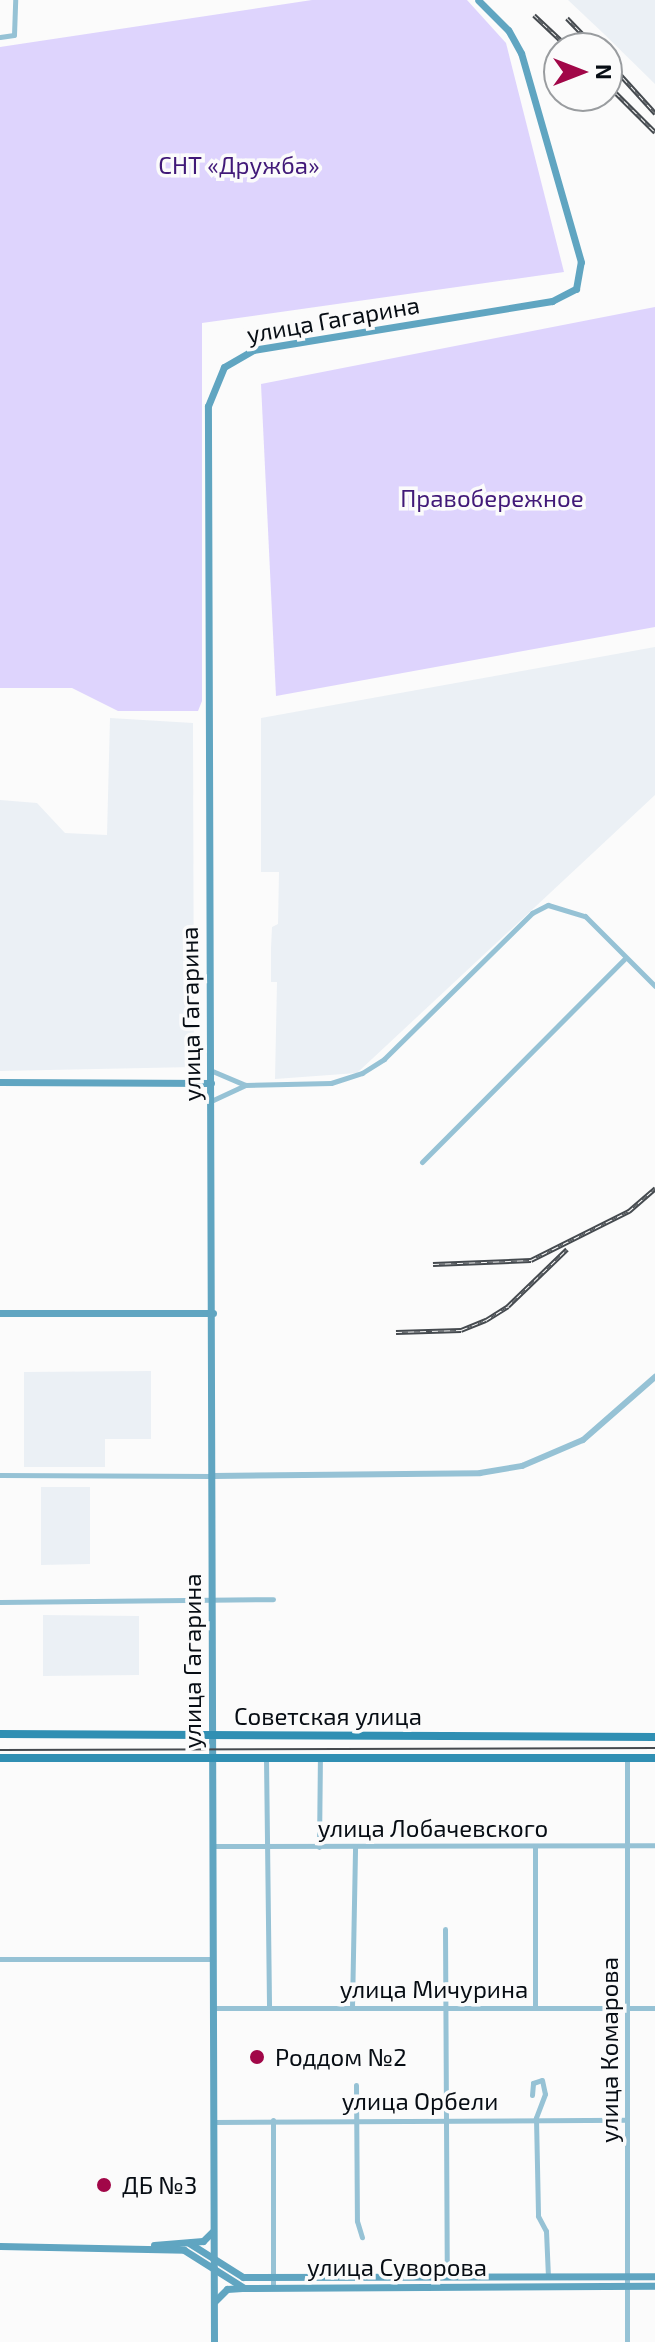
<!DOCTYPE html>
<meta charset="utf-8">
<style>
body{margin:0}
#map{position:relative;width:655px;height:2342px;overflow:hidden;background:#fbfbfb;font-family:"Exo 2",sans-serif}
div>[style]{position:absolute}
.built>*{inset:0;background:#ebf0f5}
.green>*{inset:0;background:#ded4fd}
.minor>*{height:5px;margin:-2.5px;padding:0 2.5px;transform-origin:2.5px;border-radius:2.5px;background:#96c2d5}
.tertiary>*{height:6px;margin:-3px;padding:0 3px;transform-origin:3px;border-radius:3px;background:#96c2d5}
.secondary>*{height:7px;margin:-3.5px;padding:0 3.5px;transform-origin:3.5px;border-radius:3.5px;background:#60a5c1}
.primary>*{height:8px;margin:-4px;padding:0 4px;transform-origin:4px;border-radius:4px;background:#308fb3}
.tram>*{height:2px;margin:-1px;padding:0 1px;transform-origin:1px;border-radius:1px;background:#454a4f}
.rail>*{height:5px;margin-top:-2.5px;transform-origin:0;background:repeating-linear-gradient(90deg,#fbfbfb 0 6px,#454a4f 0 12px);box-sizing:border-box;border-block:2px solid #454a4f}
.dots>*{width:22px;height:22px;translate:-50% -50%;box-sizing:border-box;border:4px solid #fbfbfb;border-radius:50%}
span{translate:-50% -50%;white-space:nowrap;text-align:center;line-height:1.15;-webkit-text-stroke:7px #fbfbfb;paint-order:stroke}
.park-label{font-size:24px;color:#411978}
.street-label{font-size:24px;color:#070d14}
.poi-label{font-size:24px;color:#070d14}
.left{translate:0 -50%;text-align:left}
.north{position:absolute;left:543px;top:32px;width:80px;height:80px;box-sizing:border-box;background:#fbfbfb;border:2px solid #999c9f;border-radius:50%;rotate:90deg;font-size:22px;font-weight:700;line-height:32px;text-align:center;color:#070d14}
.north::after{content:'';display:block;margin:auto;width:28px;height:36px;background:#a10748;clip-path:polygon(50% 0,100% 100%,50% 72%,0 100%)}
</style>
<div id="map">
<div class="built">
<div style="clip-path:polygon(568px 0,655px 0,655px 84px,603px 33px)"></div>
<div style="clip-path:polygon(655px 647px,655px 795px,357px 1073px,275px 1079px,277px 982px,271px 982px,271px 948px,272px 927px,278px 924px,279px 872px,261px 872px,261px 718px)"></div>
<div style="clip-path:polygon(110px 718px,193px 723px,194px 1067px,0 1071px,0 800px,37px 803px,65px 833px,107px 835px)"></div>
<div style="clip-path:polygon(151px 1371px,151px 1439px,105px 1439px,105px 1467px,24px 1467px,24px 1372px)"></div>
<div style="clip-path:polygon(41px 1487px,90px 1487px,90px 1564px,41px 1565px)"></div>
<div style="clip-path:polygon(43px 1615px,139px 1616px,139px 1675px,43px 1676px)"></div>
</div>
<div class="green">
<div style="clip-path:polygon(312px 0,467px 0,506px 43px,564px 272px,202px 323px,202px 701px,198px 711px,118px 711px,72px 688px,0 688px,0 47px)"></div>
<div style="clip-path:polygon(655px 307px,655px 627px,276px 696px,261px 384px)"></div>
</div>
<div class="minor">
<div style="left:0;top:37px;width:14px;rotate:-8deg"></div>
<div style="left:14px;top:35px;width:35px;rotate:-88deg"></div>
<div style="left:210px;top:1070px;width:38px;rotate:23deg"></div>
<div style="left:245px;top:1085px;width:86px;rotate:-1.3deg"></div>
<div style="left:331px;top:1083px;width:33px;rotate:-18deg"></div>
<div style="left:362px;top:1073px;width:26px;rotate:-32deg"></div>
<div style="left:384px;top:1059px;width:208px;rotate:-44.6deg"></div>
<div style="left:532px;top:913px;width:18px;rotate:-27deg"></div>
<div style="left:548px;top:905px;width:39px;rotate:17deg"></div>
<div style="left:585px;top:916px;width:99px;rotate:45deg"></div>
<div style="left:211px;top:1101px;width:38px;rotate:-25deg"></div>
<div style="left:422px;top:1162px;width:288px;rotate:-45.1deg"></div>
<div style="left:0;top:1475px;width:212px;rotate:0.3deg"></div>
<div style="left:0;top:1602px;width:273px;rotate:-0.6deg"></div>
<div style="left:266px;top:1758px;width:250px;rotate:89.3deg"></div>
<div style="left:212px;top:1846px;width:443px;rotate:-0.1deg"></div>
<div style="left:535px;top:1846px;width:161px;rotate:90deg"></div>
<div style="left:319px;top:1847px;width:90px;rotate:-89.4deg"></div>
<div style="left:445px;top:1929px;width:347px;rotate:89.7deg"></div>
<div style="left:0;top:1959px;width:212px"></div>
<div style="left:352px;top:2007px;width:160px;rotate:-88.9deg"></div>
<div style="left:213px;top:2008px;width:442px"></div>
<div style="left:356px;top:2085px;width:136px;rotate:89.6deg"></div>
<div style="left:357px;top:2221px;width:17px;rotate:73deg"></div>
<div style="left:532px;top:2095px;width:12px;rotate:-85deg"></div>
<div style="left:533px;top:2083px;width:9px;rotate:-18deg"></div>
<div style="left:542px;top:2080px;width:14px;rotate:78deg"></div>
<div style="left:545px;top:2094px;width:26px;rotate:111deg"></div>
<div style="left:536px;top:2118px;width:98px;rotate:88.8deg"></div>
<div style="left:538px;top:2216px;width:17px;rotate:62deg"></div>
<div style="left:546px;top:2231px;width:45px;rotate:87.5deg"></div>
<div style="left:273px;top:2120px;width:167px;rotate:90deg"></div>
<div style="left:213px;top:2122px;width:414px;rotate:-0.3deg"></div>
<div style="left:627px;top:2342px;width:584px;rotate:-90deg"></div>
</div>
<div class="tertiary">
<div style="left:213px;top:1476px;width:267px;rotate:-0.6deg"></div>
<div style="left:480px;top:1473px;width:43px;rotate:-9.5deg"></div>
<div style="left:522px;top:1466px;width:66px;rotate:-23.1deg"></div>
<div style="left:583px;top:1440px;width:96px;rotate:-41.2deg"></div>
</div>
<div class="secondary">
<div style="left:0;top:1082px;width:211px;rotate:0.3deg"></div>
<div style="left:0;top:1313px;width:213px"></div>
<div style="left:189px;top:2243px;width:64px;rotate:32.2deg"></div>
<div style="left:243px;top:2277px;width:412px;rotate:-0.1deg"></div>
<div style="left:154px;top:2245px;width:49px;rotate:-4.7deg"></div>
<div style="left:203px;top:2241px;width:14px;rotate:-45deg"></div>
<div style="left:0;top:2246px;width:184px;rotate:1.2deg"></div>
<div style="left:184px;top:2250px;width:71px;rotate:32.3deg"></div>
<div style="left:244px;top:2288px;width:411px;rotate:-0.3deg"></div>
<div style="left:215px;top:2301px;width:17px;rotate:-45deg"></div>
<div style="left:227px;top:2289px;width:15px;rotate:-4deg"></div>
<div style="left:214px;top:2342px;width:1936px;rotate:-90.18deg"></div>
<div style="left:208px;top:406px;width:42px;rotate:-67.7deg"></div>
<div style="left:224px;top:367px;width:34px;rotate:-30deg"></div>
<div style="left:253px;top:350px;width:303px;rotate:-9.3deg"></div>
<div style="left:552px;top:301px;width:27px;rotate:-27deg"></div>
<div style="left:576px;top:289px;width:27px;rotate:-80deg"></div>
<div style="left:581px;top:262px;width:217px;rotate:-106deg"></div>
<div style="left:521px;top:53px;width:26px;rotate:-119deg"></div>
<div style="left:508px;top:30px;width:42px;rotate:-135deg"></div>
</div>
<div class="primary">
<div style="left:0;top:1734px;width:655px;rotate:0.26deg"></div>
<div style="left:0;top:1758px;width:655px"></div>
</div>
<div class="tram">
<div style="left:0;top:1750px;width:655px;rotate:-0.17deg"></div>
</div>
<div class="rail">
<div style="left:534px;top:15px;width:48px;rotate:43.3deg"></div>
<div style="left:567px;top:18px;width:42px;rotate:46deg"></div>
<div style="left:607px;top:60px;width:72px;rotate:47.8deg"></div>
<div style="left:607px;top:84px;width:68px;rotate:45deg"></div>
<div style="left:433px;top:1264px;width:98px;rotate:-2.3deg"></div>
<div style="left:531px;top:1260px;width:110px;rotate:-26.6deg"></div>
<div style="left:629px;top:1211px;width:35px;rotate:-41deg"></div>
<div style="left:396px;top:1332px;width:65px;rotate:-1.8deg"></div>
<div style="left:461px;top:1330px;width:27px;rotate:-22deg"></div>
<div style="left:486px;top:1320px;width:26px;rotate:-32deg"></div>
<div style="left:508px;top:1306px;width:82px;rotate:-44deg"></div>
</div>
<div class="dots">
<div style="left:257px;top:2057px;background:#a10748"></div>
<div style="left:104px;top:2185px;background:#a10748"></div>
</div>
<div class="park-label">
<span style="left:239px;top:165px">СНТ «Дружба»</span>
<span style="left:492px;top:498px">Правобережное</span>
</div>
<div class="street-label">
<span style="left:333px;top:319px;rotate:-10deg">улица Гагарина</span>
<span style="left:190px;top:1014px;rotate:-91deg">улица Гагарина</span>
<span style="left:192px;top:1661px;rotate:-90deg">улица Гагарина</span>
<span style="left:328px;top:1716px">Советская улица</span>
<span style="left:433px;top:1828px">улица Лобачевского</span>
<span style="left:434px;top:1989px">улица Мичурина</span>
<span style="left:609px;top:2050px;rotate:-90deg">улица Комарова</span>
<span style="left:420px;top:2101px">улица Орбели</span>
<span style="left:397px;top:2267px">улица Суворова</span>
</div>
<div class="poi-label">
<span class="left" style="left:275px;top:2057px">Роддом №2</span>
<span class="left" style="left:122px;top:2185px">ДБ №3</span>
</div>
<div class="north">N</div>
</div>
